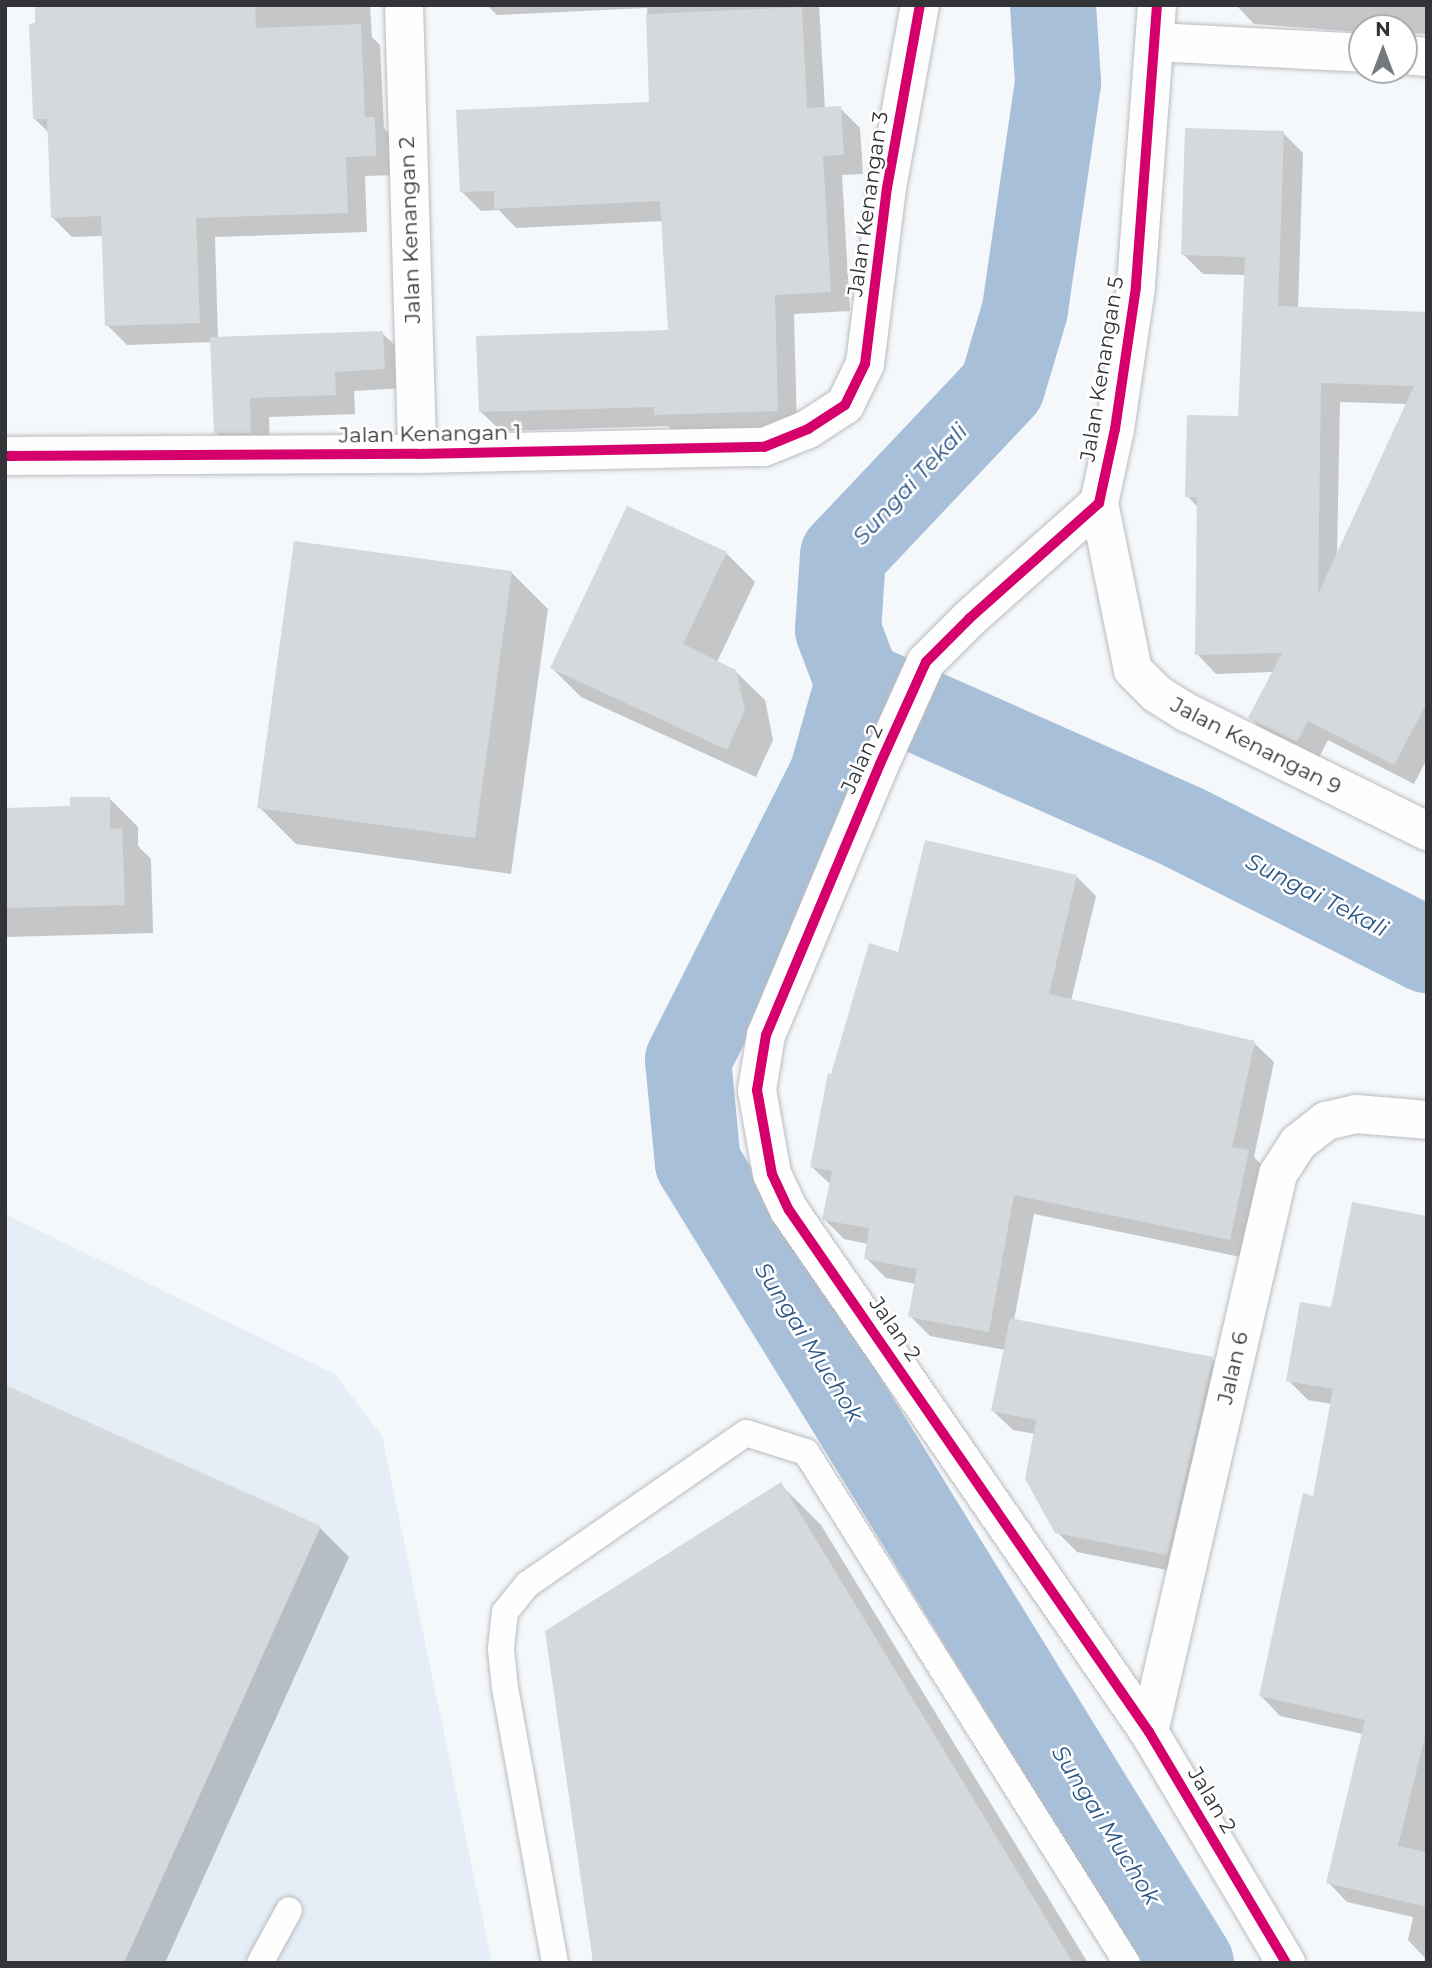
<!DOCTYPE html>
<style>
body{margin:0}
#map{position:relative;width:1432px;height:1968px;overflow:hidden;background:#f5f8fb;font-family:Montserrat,sans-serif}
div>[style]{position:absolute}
.built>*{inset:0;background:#e5edf6}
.shadow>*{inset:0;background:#0003}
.river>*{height:86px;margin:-43px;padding:0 43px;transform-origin:43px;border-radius:43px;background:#a8bfd9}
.building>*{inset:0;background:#d6d9db}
.roads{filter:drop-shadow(0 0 2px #babcbf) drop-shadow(0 0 2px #babcbf)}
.lane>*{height:26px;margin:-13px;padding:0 13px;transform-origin:13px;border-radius:13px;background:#fefefe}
.street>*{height:38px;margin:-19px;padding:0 19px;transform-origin:19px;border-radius:19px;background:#fefefe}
.cycleway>*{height:10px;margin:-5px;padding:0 5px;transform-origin:5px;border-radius:5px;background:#d6006c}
span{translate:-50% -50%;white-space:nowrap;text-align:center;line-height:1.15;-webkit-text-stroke:5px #fff;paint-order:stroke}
.street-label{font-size:21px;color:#323438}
.water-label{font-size:23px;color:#2a5585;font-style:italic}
.frame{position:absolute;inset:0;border:7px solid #323438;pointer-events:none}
.north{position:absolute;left:1348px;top:14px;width:70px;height:70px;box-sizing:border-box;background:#fff;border:2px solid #adaeaf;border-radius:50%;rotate:0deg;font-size:19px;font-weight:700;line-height:28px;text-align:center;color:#323438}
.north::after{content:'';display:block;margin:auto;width:24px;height:32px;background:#76797c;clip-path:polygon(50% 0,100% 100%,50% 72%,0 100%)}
</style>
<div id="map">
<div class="built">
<div style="clip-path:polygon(5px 1214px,335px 1374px,382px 1436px,492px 1963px,5px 1963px)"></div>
</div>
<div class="shadow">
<div style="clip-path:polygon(36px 5px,370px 5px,372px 37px,380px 45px,384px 128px,394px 138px,395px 175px,365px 176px,367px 232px,215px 237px,218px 339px,382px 333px,402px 352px,404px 388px,354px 391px,355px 414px,269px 417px,270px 452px,235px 452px,215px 432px,212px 342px,127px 345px,107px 325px,104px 236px,72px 237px,52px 217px,49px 133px,35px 119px)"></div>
<div style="clip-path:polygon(487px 5px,819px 5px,825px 109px,840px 108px,860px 128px,863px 174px,842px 175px,850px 311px,794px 314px,797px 430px,676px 434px,668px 426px,501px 431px,481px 412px,670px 332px,663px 221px,516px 228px,499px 210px,481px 211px,461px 191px,651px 104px,647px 8px,497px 15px)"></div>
<div style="clip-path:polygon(1236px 5px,1427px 5px,1427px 34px,1404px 33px,1404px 28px,1362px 28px,1362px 32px,1254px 24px)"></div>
<div style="clip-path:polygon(evenodd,1283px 133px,1303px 153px,1298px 309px,1427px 314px,1427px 759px,1414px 784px,1328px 740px,1317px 761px,1270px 737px,1250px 718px,1274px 672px,1216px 674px,1197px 654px,1199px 508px,1187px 496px,1240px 417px,1246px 275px,1203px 274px,1183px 254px,1283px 133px,1340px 402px,1407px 404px,1337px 555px,1340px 402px)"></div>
<div style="clip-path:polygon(726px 553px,755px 582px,717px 662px,735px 671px,765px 700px,773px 740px,756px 777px,581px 697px,552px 668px)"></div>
<div style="clip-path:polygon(511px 572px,548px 609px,511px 874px,296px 844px,259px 807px)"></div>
<div style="clip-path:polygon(109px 798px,138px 827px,138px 846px,151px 859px,153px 933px,5px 937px,5px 809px,72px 808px)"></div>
<div style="clip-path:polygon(1077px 877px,1096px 896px,1071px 1001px,1254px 1043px,1274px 1062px,1254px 1157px,1268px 1171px,1250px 1259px,1034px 1214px,1014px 1320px,1212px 1359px,1232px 1379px,1187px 1574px,1077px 1552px,1057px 1532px,1035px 1434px,1013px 1430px,993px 1411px,1005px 1350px,930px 1336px,910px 1316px,916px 1284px,886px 1278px,866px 1258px,868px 1244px,844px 1239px,824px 1219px,831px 1185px,812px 1167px,832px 1076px,900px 954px)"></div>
<div style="clip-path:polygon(1427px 1218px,1427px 1963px,1424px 1963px,1425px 1958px,1408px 1940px,1413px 1917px,1347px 1902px,1328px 1882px,1363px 1734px,1280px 1716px,1261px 1696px,1314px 1498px,1332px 1404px,1308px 1400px,1288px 1380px,1332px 1310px)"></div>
<div style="clip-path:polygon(781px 1485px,821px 1525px,1088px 1963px,595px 1963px)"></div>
<div style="clip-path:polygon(320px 1528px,349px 1557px,165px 1963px,5px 1963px)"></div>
</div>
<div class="river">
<div style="left:1053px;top:5px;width:78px;rotate:86.3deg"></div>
<div style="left:1058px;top:83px;width:229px;rotate:98.3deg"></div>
<div style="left:1025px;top:310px;width:80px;rotate:106.6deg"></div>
<div style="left:1002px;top:387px;width:231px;rotate:133.4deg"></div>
<div style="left:843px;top:555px;width:75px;rotate:93.8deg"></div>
<div style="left:838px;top:630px;width:57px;rotate:69.3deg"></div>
<div style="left:858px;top:683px;width:358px;rotate:23.9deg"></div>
<div style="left:1185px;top:828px;width:271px;rotate:26.8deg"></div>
<div style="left:858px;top:683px;width:96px;rotate:105.8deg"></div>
<div style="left:832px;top:775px;width:319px;rotate:116.8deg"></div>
<div style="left:688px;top:1060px;width:103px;rotate:84.5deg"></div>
<div style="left:698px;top:1163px;width:940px;rotate:58.36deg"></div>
</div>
<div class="building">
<div style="clip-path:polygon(35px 5px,255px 6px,256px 28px,361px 24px,365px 117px,375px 117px,376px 156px,346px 157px,348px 213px,196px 218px,200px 323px,105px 326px,101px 216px,51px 218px,47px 119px,33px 119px,29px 24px,35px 23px)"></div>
<div style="clip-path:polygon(802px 7px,807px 108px,841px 106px,844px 155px,823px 156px,831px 292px,775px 295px,778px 411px,654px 415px,654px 407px,479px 412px,476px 336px,668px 330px,660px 201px,494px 209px,494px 191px,460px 192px,456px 110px,649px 102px,646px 14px)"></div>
<div style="clip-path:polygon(evenodd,1185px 128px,1284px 131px,1278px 306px,1427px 312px,1427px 703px,1394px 765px,1308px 721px,1297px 742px,1248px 718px,1282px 653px,1195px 655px,1197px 497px,1185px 497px,1187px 415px,1238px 416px,1245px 257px,1181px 255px,1185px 128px,1321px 383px,1414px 386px,1318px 594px,1321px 383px)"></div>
<div style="clip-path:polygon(383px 331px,385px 369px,335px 372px,336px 395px,250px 398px,251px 433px,214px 433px,210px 337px)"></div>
<div style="clip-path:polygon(627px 506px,727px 552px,683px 644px,736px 670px,745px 710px,727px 750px,550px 668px)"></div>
<div style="clip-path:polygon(294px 541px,512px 571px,475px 838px,257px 808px)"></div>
<div style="clip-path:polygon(70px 797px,110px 797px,110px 829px,122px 828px,125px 905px,5px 908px,5px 808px,70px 806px)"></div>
<div style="clip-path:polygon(925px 840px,1077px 875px,1049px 994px,1255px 1041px,1232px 1147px,1249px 1150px,1230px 1240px,1014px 1195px,989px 1332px,908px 1317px,917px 1269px,864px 1259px,869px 1228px,822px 1220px,832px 1171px,810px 1167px,828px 1073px,831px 1074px,869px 943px,898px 952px)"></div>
<div style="clip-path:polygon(1352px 1202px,1427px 1216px,1427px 1728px,1398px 1846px,1427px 1852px,1427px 1907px,1326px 1883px,1365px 1720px,1259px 1696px,1303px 1493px,1313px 1496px,1333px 1389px,1286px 1381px,1300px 1302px,1331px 1307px)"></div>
<div style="clip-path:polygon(1010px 1318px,1213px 1357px,1167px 1555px,1055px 1533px,1025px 1479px,1036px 1420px,991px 1411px)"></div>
<div style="clip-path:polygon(5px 1385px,321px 1526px,124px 1963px,5px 1963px)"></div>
<div style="clip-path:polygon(781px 1482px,1073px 1963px,593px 1963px,545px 1631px)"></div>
</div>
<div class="roads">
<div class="lane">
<div style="left:260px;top:1963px;width:60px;rotate:-61.3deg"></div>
<div style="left:555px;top:1963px;width:280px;rotate:-100.3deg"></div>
<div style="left:505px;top:1688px;width:39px;rotate:-96deg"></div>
<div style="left:501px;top:1649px;width:37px;rotate:-84deg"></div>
<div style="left:505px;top:1612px;width:36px;rotate:-51deg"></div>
<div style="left:528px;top:1584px;width:265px;rotate:-34.7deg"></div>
<div style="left:746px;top:1433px;width:63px;rotate:17.6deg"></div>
<div style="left:806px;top:1452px;width:603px;rotate:57.86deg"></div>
</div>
<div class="street">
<div style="left:404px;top:5px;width:449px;rotate:88.3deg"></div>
<div style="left:1157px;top:5px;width:283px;rotate:94.3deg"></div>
<div style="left:1136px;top:287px;width:144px;rotate:98.4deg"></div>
<div style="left:1115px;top:429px;width:76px;rotate:102.2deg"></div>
<div style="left:1099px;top:503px;width:174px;rotate:138.3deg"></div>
<div style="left:969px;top:619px;width:61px;rotate:135deg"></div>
<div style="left:926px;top:662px;width:112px;rotate:114.3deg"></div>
<div style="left:880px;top:764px;width:294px;rotate:112.8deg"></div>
<div style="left:766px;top:1035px;width:56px;rotate:99.3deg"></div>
<div style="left:757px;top:1090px;width:85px;rotate:79.9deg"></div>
<div style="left:772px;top:1174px;width:40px;rotate:65deg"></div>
<div style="left:789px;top:1210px;width:634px;rotate:55.41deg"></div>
<div style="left:1149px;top:1732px;width:269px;rotate:59.3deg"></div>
<div style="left:1155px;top:42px;width:207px;rotate:3deg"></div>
<div style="left:1404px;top:55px;width:23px;rotate:5deg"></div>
<div style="left:5px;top:456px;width:412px;rotate:-0.3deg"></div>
<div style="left:417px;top:454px;width:347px;rotate:-1.2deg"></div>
<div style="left:764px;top:447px;width:48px;rotate:-22.2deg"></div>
<div style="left:808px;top:429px;width:44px;rotate:-33deg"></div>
<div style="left:845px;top:405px;width:46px;rotate:-64deg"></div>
<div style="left:865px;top:364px;width:177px;rotate:-82.9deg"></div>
<div style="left:887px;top:188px;width:186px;rotate:-79.8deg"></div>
<div style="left:1099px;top:503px;width:170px;rotate:78.5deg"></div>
<div style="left:1133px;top:670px;width:34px;rotate:45deg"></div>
<div style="left:1157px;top:694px;width:36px;rotate:32deg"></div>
<div style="left:1188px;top:713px;width:267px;rotate:26.3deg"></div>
<div style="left:1149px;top:1732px;width:573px;rotate:-76.98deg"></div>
<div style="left:1278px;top:1174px;width:37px;rotate:-57deg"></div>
<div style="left:1298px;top:1143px;width:36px;rotate:-38deg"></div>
<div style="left:1326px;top:1121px;width:31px;rotate:-13deg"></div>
<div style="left:1356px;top:1114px;width:71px;rotate:4.8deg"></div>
</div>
</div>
<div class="cycleway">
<div style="left:1157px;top:5px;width:283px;rotate:94.3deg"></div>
<div style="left:1136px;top:287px;width:144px;rotate:98.4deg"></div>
<div style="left:1115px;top:429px;width:76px;rotate:102.2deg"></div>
<div style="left:1099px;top:503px;width:174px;rotate:138.3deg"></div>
<div style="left:969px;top:619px;width:61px;rotate:135deg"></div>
<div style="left:926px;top:662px;width:112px;rotate:114.3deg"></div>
<div style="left:880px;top:764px;width:294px;rotate:112.8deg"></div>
<div style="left:766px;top:1035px;width:56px;rotate:99.3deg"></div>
<div style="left:757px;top:1090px;width:85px;rotate:79.9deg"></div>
<div style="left:772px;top:1174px;width:40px;rotate:65deg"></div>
<div style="left:789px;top:1210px;width:634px;rotate:55.41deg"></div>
<div style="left:1149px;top:1732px;width:269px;rotate:59.3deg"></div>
<div style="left:5px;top:456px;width:412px;rotate:-0.3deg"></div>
<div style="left:417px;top:454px;width:347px;rotate:-1.2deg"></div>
<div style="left:764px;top:447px;width:48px;rotate:-22.2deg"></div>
<div style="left:808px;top:429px;width:44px;rotate:-33deg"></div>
<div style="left:845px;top:405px;width:46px;rotate:-64deg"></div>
<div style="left:865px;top:364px;width:177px;rotate:-82.9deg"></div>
<div style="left:887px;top:188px;width:186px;rotate:-79.8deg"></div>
</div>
<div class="street-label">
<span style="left:868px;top:204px;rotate:-82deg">Jalan Kenangan 3</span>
<span style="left:410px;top:230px;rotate:-92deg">Jalan Kenangan 2</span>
<span style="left:1102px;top:369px;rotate:-81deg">Jalan Kenangan 5</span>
<span style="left:430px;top:434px;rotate:-1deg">Jalan Kenangan 1</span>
<span style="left:1256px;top:746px;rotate:27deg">Jalan Kenangan 9</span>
<span style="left:862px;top:759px;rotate:-66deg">Jalan 2</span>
<span style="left:895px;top:1329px;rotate:55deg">Jalan 2</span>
<span style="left:1233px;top:1368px;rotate:-77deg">Jalan 6</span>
<span style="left:1212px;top:1800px;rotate:59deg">Jalan 2</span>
</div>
<div class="water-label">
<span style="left:910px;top:484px;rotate:-47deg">Sungai Tekali</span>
<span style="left:1317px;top:895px;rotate:27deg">Sungai Tekali</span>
<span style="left:809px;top:1342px;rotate:58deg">Sungai Muchok</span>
<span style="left:1106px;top:1825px;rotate:58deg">Sungai Muchok</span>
</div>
<div class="frame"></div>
<div class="north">N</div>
</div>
